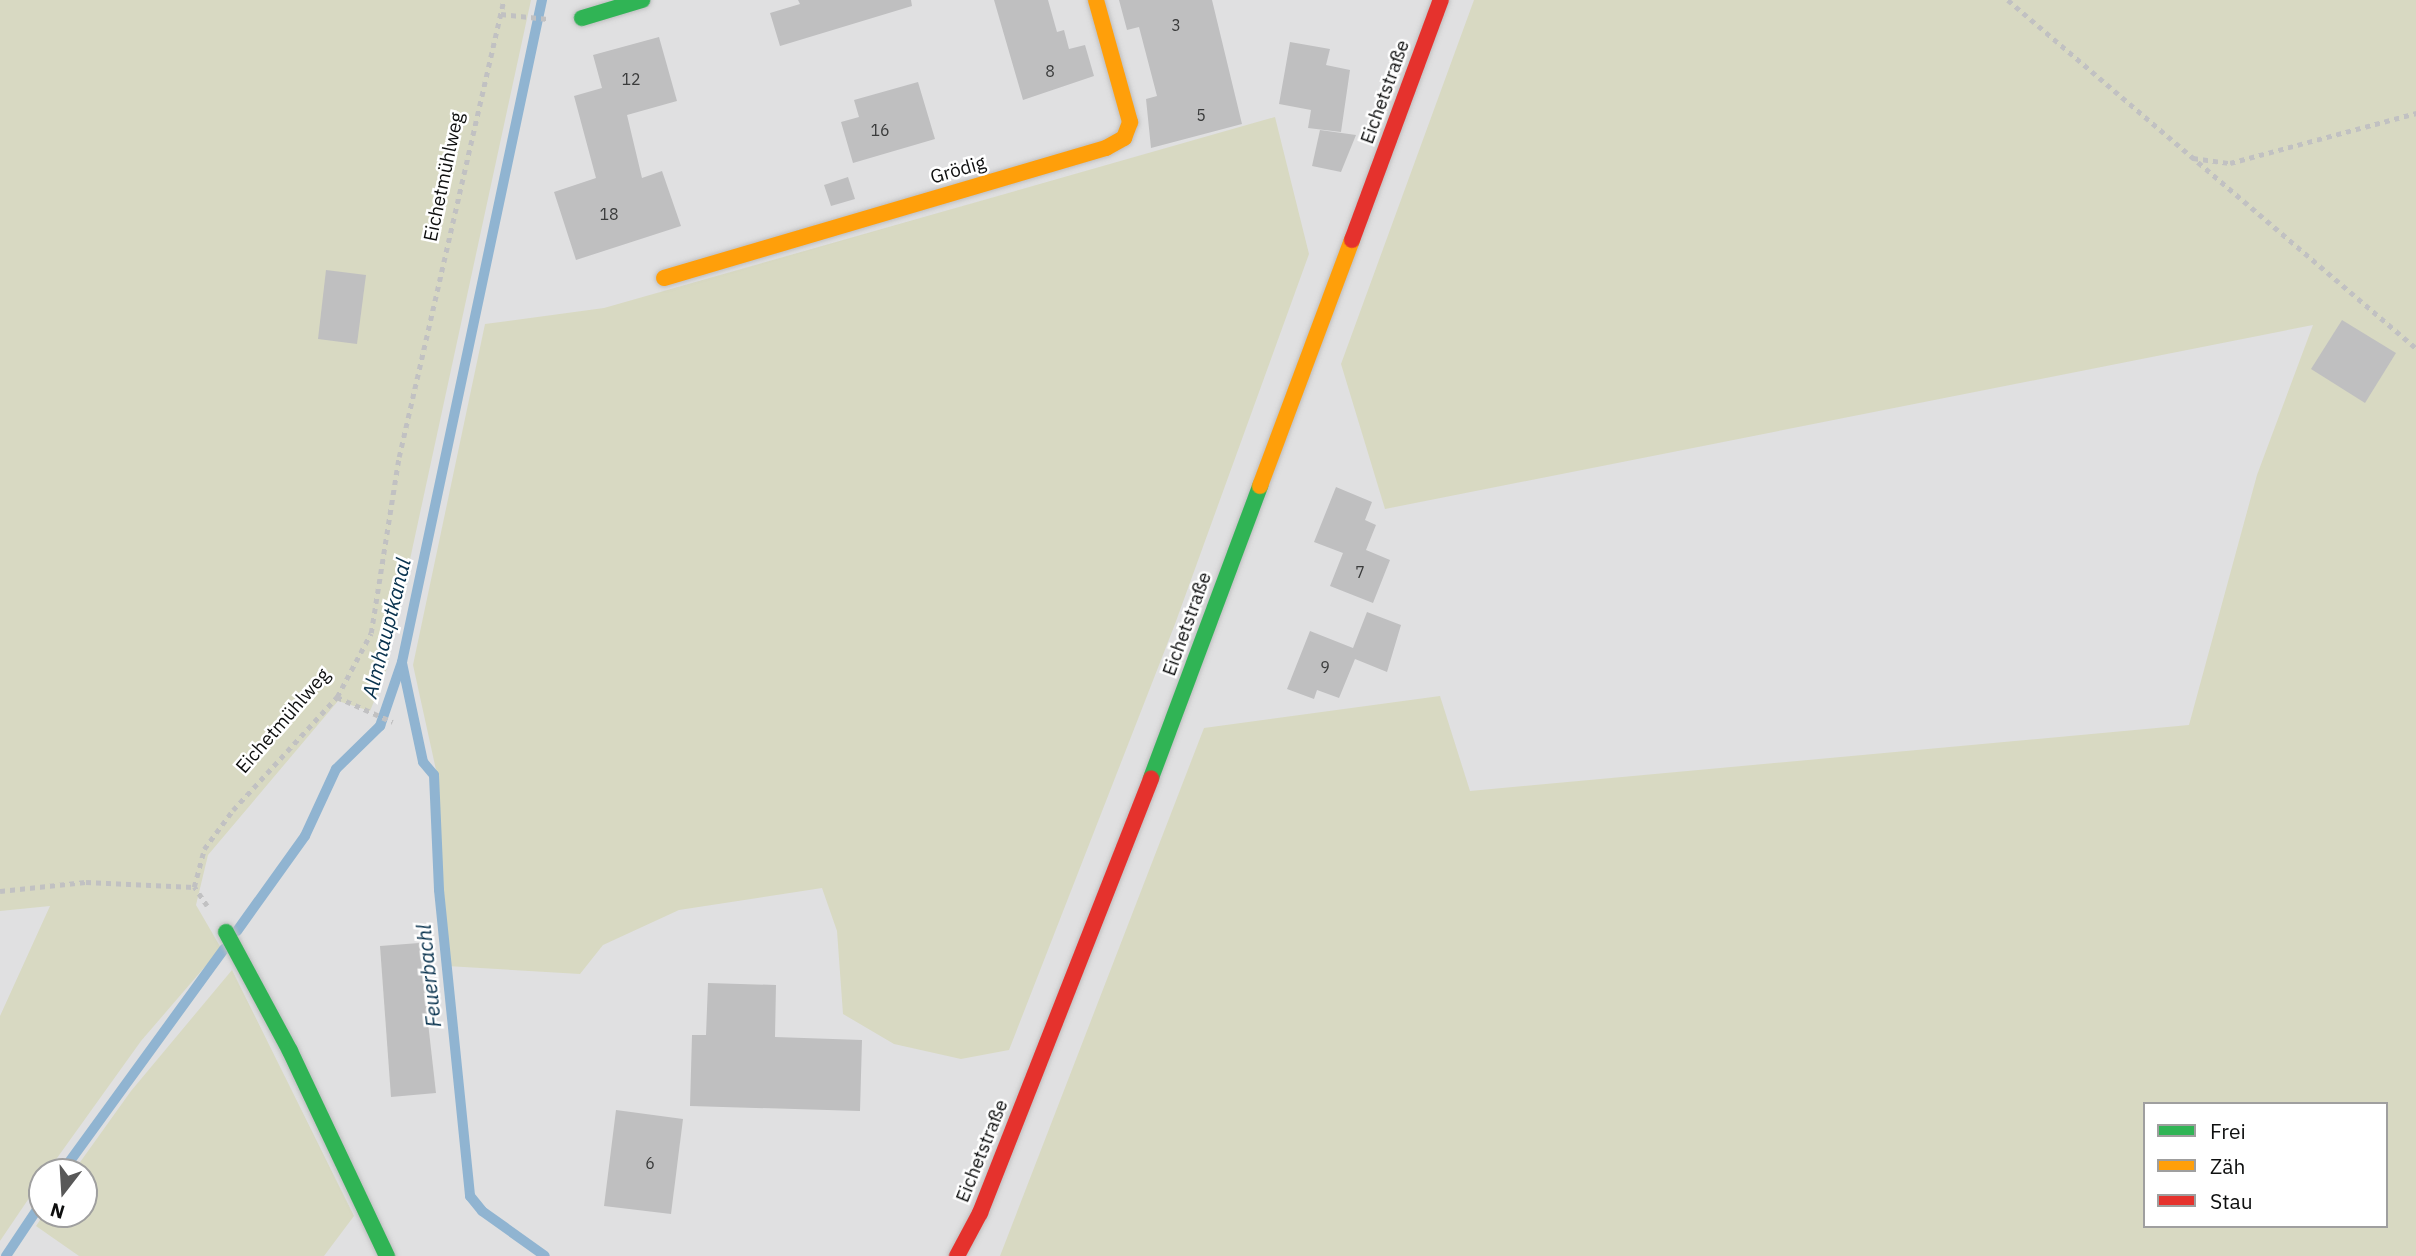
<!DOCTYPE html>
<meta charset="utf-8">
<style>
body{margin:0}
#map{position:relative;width:2416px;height:1256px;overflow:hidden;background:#e0e0e1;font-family:"IBM Plex Sans",sans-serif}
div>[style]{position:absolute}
.green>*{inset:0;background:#d8d9c2}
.stream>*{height:10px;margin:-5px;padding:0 5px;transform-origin:5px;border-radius:5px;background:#90b4d1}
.building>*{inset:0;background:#bfbfc0}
.path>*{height:4.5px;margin-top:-2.25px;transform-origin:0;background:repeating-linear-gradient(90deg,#c1c1c2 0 5px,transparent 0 10px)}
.roads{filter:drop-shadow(0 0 2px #bebebf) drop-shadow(0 0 2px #bebebf)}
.fast>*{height:16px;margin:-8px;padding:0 8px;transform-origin:8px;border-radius:8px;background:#30b455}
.slow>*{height:16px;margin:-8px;padding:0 8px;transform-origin:8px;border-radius:8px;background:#ff9f0a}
.jam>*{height:16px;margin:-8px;padding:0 8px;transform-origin:8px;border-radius:8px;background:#e5322d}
span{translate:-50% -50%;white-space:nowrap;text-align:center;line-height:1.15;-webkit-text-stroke:5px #fff;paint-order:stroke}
.number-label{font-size:16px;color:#3a3b3b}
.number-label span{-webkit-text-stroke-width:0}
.street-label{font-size:19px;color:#0e0f0f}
.water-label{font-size:21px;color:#07314d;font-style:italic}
.legend{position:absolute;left:2143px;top:1102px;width:245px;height:126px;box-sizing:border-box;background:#fff;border:2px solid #9f9f9f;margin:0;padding:9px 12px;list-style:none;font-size:21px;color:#0e0f0f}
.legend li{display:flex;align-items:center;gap:14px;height:35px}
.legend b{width:35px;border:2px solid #9f9f9f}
.north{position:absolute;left:28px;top:1158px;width:70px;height:70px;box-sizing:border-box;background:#fff;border:2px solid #9f9f9f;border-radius:50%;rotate:197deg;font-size:19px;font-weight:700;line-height:28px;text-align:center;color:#0e0f0f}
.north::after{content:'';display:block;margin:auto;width:24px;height:32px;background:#585858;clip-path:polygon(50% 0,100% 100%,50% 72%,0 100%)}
</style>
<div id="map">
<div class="green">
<div style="clip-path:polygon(0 0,531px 0,385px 675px,370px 711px,338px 701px,208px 855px,196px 905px,221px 948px,141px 1041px,47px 1172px,42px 1172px,42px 1179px,0 1241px,0 1016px,50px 906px,0 911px)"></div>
<div style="clip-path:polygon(evenodd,1474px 0,2416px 0,2416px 1256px,1000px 1256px,1204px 728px,1440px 696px,1470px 791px,2189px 725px,2257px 475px,2313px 325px,1385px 509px,1341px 364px,1474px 0,2145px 1104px,2386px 1104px,2386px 1226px,2145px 1226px,2145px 1104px)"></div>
<div style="clip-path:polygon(1275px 117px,1309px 254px,1175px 624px,1009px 1050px,961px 1059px,894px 1044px,843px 1014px,837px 931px,822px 888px,679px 910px,603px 945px,580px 974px,447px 966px,438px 779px,413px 665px,485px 324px,604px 308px)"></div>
<div style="clip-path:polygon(232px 970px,354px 1216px,324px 1256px,79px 1256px,36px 1226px,44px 1214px,84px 1214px,84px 1172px,73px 1172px,131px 1091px)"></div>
</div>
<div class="stream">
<div style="left:402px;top:663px;width:101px;rotate:78deg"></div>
<div style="left:423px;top:762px;width:17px;rotate:50deg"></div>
<div style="left:434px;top:775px;width:115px;rotate:87.5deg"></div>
<div style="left:439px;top:890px;width:308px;rotate:84.2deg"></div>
<div style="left:470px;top:1196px;width:19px;rotate:51deg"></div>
<div style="left:482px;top:1211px;width:77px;rotate:35.5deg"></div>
<div style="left:237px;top:931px;width:117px;rotate:-54.4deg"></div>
<div style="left:305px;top:836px;width:74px;rotate:-65.2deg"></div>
<div style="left:336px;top:769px;width:62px;rotate:-44.3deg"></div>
<div style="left:380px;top:726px;width:68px;rotate:-71deg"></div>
<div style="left:402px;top:662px;width:677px;rotate:-78.06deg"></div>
<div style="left:62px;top:1172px;width:276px;rotate:-54deg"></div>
<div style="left:6px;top:1256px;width:65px;rotate:-56.3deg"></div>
</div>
<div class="building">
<div style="clip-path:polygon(798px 0,911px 0,912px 6px,780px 46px,770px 13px,800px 4px)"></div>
<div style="clip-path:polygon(994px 0,1048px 0,1057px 32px,1064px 30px,1069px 49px,1085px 45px,1094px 76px,1023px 100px)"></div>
<div style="clip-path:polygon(1119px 0,1212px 0,1242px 124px,1151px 148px,1146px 99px,1157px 96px,1139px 27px,1127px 30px)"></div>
<div style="clip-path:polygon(659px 37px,677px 101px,627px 115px,642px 178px,662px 171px,681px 226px,576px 260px,554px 192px,596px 178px,574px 96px,602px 88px,593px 55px)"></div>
<div style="clip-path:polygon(1290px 42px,1330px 49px,1326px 65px,1350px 70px,1341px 132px,1308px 128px,1311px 110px,1279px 104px)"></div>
<div style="clip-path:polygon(918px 82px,935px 139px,853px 163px,841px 122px,859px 117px,854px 100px)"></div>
<div style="clip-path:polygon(1320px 130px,1356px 135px,1341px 172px,1312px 166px)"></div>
<div style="clip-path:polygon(848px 177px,855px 199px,831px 206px,824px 185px)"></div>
<div style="clip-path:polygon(326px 270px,366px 275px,357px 344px,318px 339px)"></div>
<div style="clip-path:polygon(2342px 320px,2396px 353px,2365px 403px,2311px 369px)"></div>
<div style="clip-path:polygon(1336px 487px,1372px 502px,1365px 520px,1376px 525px,1366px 550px,1390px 560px,1373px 603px,1330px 586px,1343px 553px,1314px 542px)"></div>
<div style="clip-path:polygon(1367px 612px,1401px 625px,1387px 672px,1355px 659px,1339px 698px,1317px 690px,1314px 699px,1287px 689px,1310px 631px,1353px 648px)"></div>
<div style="clip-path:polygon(419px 943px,436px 1093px,391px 1097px,380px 946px)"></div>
<div style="clip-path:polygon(708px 983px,776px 985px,775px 1037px,862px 1040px,860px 1111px,690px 1106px,692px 1035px,706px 1035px)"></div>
<div style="clip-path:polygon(616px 1110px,683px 1119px,671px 1214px,604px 1206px)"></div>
</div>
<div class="path">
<div style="left:2008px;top:0;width:536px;rotate:40.46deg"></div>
<div style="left:501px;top:14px;width:47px;rotate:6.1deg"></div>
<div style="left:2193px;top:158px;width:37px;rotate:8deg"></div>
<div style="left:2230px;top:163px;width:193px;rotate:-15deg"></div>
<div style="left:337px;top:697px;width:61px;rotate:24.1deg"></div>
<div style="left:0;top:891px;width:86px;rotate:-6deg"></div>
<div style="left:86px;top:882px;width:108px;rotate:2.7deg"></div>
<div style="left:207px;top:906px;width:23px;rotate:-124deg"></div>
<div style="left:194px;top:887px;width:39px;rotate:-75deg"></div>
<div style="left:204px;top:849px;width:49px;rotate:-53.4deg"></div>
<div style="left:233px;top:810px;width:154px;rotate:-47.4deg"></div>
<div style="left:337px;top:697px;width:72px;rotate:-62deg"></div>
<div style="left:371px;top:633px;width:178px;rotate:-81deg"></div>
<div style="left:399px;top:457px;width:469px;rotate:-77.1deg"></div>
</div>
<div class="roads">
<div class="fast">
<div style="left:582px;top:18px;width:63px;rotate:-16.7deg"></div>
<div style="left:1151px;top:778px;width:312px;rotate:-69.5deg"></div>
<div style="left:226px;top:932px;width:135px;rotate:61.7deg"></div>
<div style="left:290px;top:1051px;width:227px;rotate:64.7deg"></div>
</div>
<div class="slow">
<div style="left:664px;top:278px;width:461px;rotate:-16.4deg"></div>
<div style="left:1106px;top:148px;width:21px;rotate:-29deg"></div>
<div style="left:1124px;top:138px;width:17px;rotate:-69deg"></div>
<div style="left:1130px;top:122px;width:127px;rotate:-105.6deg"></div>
<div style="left:1260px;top:486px;width:263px;rotate:-69.5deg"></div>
</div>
<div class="jam">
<div style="left:1352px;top:240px;width:256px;rotate:-69.7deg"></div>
<div style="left:957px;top:1256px;width:49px;rotate:-61.9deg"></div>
<div style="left:980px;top:1213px;width:467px;rotate:-68.5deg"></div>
</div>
</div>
<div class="number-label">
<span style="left:1176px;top:25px">3</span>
<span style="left:1050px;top:71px">8</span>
<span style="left:631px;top:79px">12</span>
<span style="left:1201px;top:115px">5</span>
<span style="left:880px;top:130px">16</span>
<span style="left:609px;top:214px">18</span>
<span style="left:1360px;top:572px">7</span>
<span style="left:1325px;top:667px">9</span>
<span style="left:650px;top:1163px">6</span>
</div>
<div class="street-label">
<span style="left:1385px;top:92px;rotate:-70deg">Eichetstraße</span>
<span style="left:958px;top:170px;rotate:-16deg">Grödig</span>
<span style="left:444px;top:177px;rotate:-78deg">Eichetmühlweg</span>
<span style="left:1187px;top:624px;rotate:-70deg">Eichetstraße</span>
<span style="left:283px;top:721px;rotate:-49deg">Eichetmühlweg</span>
<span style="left:982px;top:1151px;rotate:-68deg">Eichetstraße</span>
</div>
<div class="water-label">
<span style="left:386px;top:628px;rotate:-76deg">Almhauptkanal</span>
<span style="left:428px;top:976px;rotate:-96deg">Feuerbachl</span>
</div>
<ul class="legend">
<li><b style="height:9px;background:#30b455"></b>Frei</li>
<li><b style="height:9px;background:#ff9f0a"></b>Zäh</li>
<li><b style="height:9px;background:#e5322d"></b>Stau</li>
</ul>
<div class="north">N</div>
</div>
